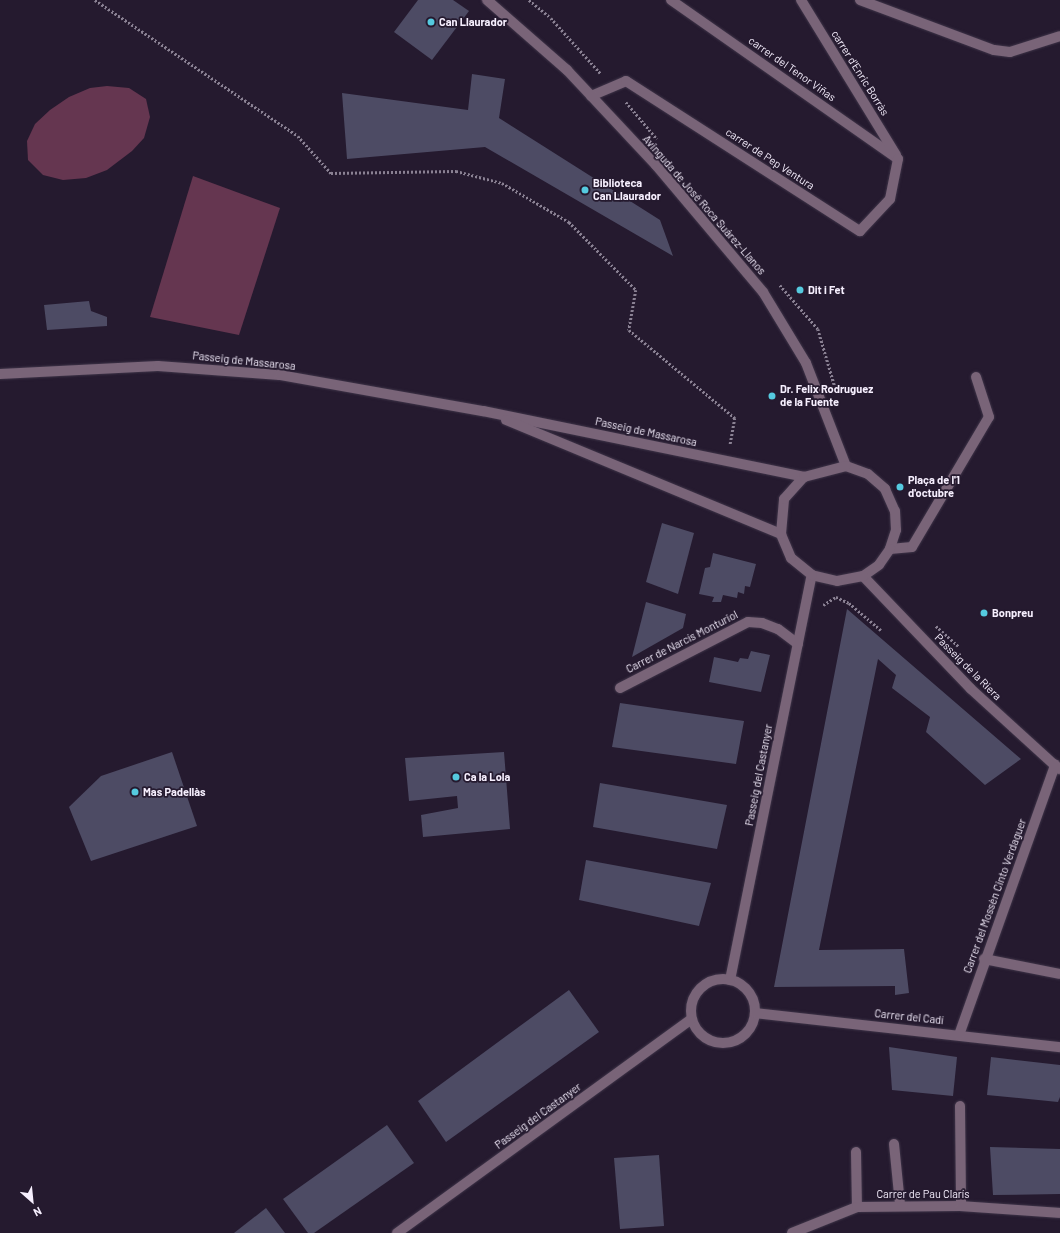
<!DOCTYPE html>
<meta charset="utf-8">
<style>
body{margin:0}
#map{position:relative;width:1060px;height:1233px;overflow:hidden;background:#251a2f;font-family:Barlow,sans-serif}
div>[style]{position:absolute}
.green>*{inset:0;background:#653650}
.building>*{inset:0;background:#4d4b64}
.path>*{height:2.5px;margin-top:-1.25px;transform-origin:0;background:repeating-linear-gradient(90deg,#8a8193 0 2px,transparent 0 4px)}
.roads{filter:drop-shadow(0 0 1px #3e3448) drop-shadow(0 0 1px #3e3448)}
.service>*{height:10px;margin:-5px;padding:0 5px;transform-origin:5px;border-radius:5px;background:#796478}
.minor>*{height:10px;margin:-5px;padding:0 5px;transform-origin:5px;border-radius:5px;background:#796478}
.minor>.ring{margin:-5px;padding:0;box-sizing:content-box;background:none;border:10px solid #796478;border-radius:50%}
.tertiary>*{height:10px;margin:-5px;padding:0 5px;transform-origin:5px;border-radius:5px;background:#796478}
.dots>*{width:11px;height:11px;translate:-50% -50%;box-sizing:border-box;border:2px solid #251a2f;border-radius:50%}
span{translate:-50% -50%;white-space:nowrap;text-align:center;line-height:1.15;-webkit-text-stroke:3.5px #251a2f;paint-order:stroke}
.poi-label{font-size:11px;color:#f6effe;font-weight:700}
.left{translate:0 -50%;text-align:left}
.street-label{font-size:11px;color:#f6effe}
.north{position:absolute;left:12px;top:1181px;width:40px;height:40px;-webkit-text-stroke:3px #251a2f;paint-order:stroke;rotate:153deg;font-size:11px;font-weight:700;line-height:16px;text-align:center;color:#f6effe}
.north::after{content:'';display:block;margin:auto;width:14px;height:18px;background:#f6effe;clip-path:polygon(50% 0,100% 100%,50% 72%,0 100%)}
</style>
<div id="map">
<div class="green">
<div style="clip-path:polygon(107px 86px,129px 88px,146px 99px,150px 117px,144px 138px,132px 151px,107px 170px,86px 178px,63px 180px,43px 175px,28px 160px,27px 141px,35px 124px,50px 110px,69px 97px,90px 88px)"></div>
<div style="clip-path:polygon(193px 176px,280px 208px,239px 335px,150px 317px)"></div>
</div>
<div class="building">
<div style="clip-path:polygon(418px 0,453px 0,469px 11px,432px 60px,394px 32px)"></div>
<div style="clip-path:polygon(472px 74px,505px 79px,499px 118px,660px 220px,673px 256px,485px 147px,347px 159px,342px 93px,468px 110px)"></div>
<div style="clip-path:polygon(89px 301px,91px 311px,107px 317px,107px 326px,47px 330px,44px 305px)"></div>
<div style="clip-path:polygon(662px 523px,694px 533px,678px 594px,646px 582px)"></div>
<div style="clip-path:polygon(713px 553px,756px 564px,750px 587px,745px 586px,744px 594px,738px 592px,737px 598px,723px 595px,721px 602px,712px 602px,714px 597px,699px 594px,705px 568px,710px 567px)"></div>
<div style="clip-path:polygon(646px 602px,686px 614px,683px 628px,632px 657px)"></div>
<div style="clip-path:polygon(847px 609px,1021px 759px,985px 785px,926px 732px,930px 717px,892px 688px,896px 675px,878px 659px,819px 950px,904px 949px,909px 993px,895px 995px,895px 986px,774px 987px)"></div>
<div style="clip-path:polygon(751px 651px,770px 655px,761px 692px,709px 682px,714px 657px,738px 662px,740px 658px,748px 659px)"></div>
<div style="clip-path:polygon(620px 703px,744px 721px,736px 764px,612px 747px)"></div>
<div style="clip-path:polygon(172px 752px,197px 826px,91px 861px,69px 807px,101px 776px)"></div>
<div style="clip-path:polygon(504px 752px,510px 829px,423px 837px,421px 815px,458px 808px,457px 796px,409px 801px,405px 758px)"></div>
<div style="clip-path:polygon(600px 783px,727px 805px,717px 849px,593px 827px)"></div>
<div style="clip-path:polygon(586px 860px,711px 883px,699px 926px,579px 900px)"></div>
<div style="clip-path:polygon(569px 990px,599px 1032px,446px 1142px,418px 1101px)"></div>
<div style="clip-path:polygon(889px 1047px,957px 1057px,953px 1096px,892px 1090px)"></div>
<div style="clip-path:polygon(991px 1057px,1060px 1065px,1060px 1097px,1058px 1102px,987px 1095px)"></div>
<div style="clip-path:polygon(387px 1125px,414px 1163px,314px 1233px,308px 1233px,283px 1199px)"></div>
<div style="clip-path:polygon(990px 1147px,1060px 1149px,1060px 1194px,993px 1195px)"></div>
<div style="clip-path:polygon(659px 1155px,664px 1226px,620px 1229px,614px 1158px)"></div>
<div style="clip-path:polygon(266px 1208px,285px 1233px,234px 1233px)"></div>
</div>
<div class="path">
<div style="left:95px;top:0;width:244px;rotate:33.8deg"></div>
<div style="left:298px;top:136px;width:50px;rotate:48.3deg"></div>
<div style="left:331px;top:173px;width:125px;rotate:-0.9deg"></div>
<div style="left:456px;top:171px;width:48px;rotate:14.6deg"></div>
<div style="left:502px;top:183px;width:78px;rotate:30.2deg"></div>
<div style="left:569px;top:222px;width:95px;rotate:45.4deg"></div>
<div style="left:636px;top:290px;width:41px;rotate:99.9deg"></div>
<div style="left:629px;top:330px;width:138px;rotate:39.7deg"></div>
<div style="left:735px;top:418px;width:27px;rotate:100deg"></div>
<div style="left:529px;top:0;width:28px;rotate:39deg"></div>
<div style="left:551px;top:18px;width:75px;rotate:48.2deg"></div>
<div style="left:626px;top:102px;width:48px;rotate:50deg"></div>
<div style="left:780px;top:285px;width:58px;rotate:49.2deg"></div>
<div style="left:818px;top:329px;width:64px;rotate:73.6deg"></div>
<div style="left:823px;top:605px;width:15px;rotate:-32deg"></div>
<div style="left:836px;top:597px;width:14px;rotate:25deg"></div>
<div style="left:849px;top:603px;width:42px;rotate:40.2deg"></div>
<div style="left:936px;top:626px;width:31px;rotate:42deg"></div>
</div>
<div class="roads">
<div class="service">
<div style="left:960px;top:1106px;width:100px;rotate:89.4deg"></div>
<div style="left:894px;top:1144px;width:60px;rotate:84.3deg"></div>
<div style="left:856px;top:1152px;width:55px;rotate:89deg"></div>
</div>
<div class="minor">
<div style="left:671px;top:0;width:277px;rotate:35deg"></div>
<div style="left:801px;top:0;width:182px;rotate:58.5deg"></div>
<div style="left:860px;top:0;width:143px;rotate:20.5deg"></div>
<div style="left:994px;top:50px;width:16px;rotate:7deg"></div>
<div style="left:1010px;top:52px;width:52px;rotate:-17.7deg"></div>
<div style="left:591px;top:96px;width:38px;rotate:-23deg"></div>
<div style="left:626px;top:81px;width:278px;rotate:32.7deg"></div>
<div style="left:860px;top:231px;width:44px;rotate:-46.8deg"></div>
<div style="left:890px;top:199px;width:41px;rotate:-78.7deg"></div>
<div style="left:890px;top:549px;width:22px;rotate:-5deg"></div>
<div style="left:912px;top:547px;width:151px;rotate:-59.4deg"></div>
<div style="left:989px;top:417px;width:42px;rotate:-108deg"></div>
<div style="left:863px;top:576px;width:156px;rotate:46.3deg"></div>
<div style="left:971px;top:689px;width:119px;rotate:42.3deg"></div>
<div style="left:620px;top:688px;width:144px;rotate:-27.3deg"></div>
<div style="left:748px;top:622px;width:14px;rotate:4deg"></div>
<div style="left:762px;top:623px;width:17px;rotate:21deg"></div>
<div style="left:778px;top:629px;width:25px;rotate:37deg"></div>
<div style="left:984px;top:959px;width:77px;rotate:11.2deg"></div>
<div class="ring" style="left:691px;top:979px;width:54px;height:54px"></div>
<div style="left:730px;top:980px;width:413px;rotate:-78.6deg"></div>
<div style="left:755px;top:1013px;width:307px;rotate:6.4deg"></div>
<div style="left:959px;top:1035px;width:287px;rotate:-70.4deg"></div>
<div style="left:397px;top:1233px;width:364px;rotate:-36deg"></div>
<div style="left:792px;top:1233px;width:70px;rotate:-21.8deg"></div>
<div style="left:857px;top:1207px;width:104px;rotate:-0.6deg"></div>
<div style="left:961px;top:1206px;width:99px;rotate:4deg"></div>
</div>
<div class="tertiary">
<div style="left:487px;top:0;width:106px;rotate:41.2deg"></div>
<div style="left:567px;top:70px;width:130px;rotate:46.9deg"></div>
<div style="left:656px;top:165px;width:166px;rotate:49.9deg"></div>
<div style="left:763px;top:292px;width:83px;rotate:58.8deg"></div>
<div style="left:806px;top:363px;width:110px;rotate:68.8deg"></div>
<div style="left:0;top:374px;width:158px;rotate:-2.9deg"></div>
<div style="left:158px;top:366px;width:122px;rotate:4.2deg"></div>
<div style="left:280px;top:375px;width:206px;rotate:10.1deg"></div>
<div style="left:483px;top:411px;width:328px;rotate:11.6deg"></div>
<div style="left:506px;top:420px;width:298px;rotate:22.5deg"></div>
<div style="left:846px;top:466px;width:23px;rotate:20deg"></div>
<div style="left:868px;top:474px;width:23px;rotate:41deg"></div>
<div style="left:885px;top:489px;width:24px;rotate:66deg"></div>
<div style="left:895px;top:511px;width:19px;rotate:87deg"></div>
<div style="left:896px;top:530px;width:20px;rotate:108deg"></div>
<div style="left:890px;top:549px;width:19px;rotate:125deg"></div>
<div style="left:879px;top:565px;width:19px;rotate:145deg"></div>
<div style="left:863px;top:576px;width:26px;rotate:169deg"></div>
<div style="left:837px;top:581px;width:26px;rotate:-167deg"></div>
<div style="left:812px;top:575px;width:27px;rotate:-141deg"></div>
<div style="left:791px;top:558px;width:26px;rotate:-113deg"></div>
<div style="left:781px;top:534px;width:35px;rotate:-85deg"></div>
<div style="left:784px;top:499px;width:30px;rotate:-48deg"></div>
<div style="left:804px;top:477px;width:43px;rotate:-14.7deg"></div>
</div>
</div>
<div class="dots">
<div style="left:431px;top:22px;background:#55cadf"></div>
<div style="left:585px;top:190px;background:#55cadf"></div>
<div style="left:800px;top:290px;background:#55cadf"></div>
<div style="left:772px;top:396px;background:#55cadf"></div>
<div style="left:900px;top:487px;background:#55cadf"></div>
<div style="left:984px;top:613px;background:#55cadf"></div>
<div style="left:456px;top:777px;background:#55cadf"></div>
<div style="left:135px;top:792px;background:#55cadf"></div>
</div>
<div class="poi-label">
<span class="left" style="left:439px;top:22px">Can Llaurador</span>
<span class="left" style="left:593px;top:190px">Biblioteca<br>Can Llaurador</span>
<span class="left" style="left:808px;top:290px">Dit i Fet</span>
<span class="left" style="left:780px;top:396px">Dr. Felix Rodruguez<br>de la Fuente</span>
<span class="left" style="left:908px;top:487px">Plaça de l'1<br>d'octubre</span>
<span class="left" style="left:992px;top:613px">Bonpreu</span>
<span class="left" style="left:464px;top:777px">Ca la Lola</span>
<span class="left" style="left:143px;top:792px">Mas Padellàs</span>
</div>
<div class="street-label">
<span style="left:792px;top:69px;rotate:35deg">carrer del Tenor Viñas</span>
<span style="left:860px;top:73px;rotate:58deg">carrer d'Enric Borràs</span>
<span style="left:770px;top:159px;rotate:33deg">carrer de Pep Ventura</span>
<span style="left:704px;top:205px;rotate:49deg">Avinguda de José Roca Suárez-Llanos</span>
<span style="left:244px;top:361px;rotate:6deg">Passeig de Massarosa</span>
<span style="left:646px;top:432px;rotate:12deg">Passeig de Massarosa</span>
<span style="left:682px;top:642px;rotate:-27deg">Carrer de Narcís Monturiol</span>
<span style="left:968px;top:667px;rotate:45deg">Passeig de la Riera</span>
<span style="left:759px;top:775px;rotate:-79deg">Passeig del Castanyer</span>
<span style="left:995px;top:896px;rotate:-70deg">Carrer del Mossèn Cinto Verdaguer</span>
<span style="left:909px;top:1017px;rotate:6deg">Carrer del Cadí</span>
<span style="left:538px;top:1116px;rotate:-36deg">Passeig del Castanyer</span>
<span style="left:923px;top:1194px">Carrer de Pau Clarís</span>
</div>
<div class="north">N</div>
</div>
